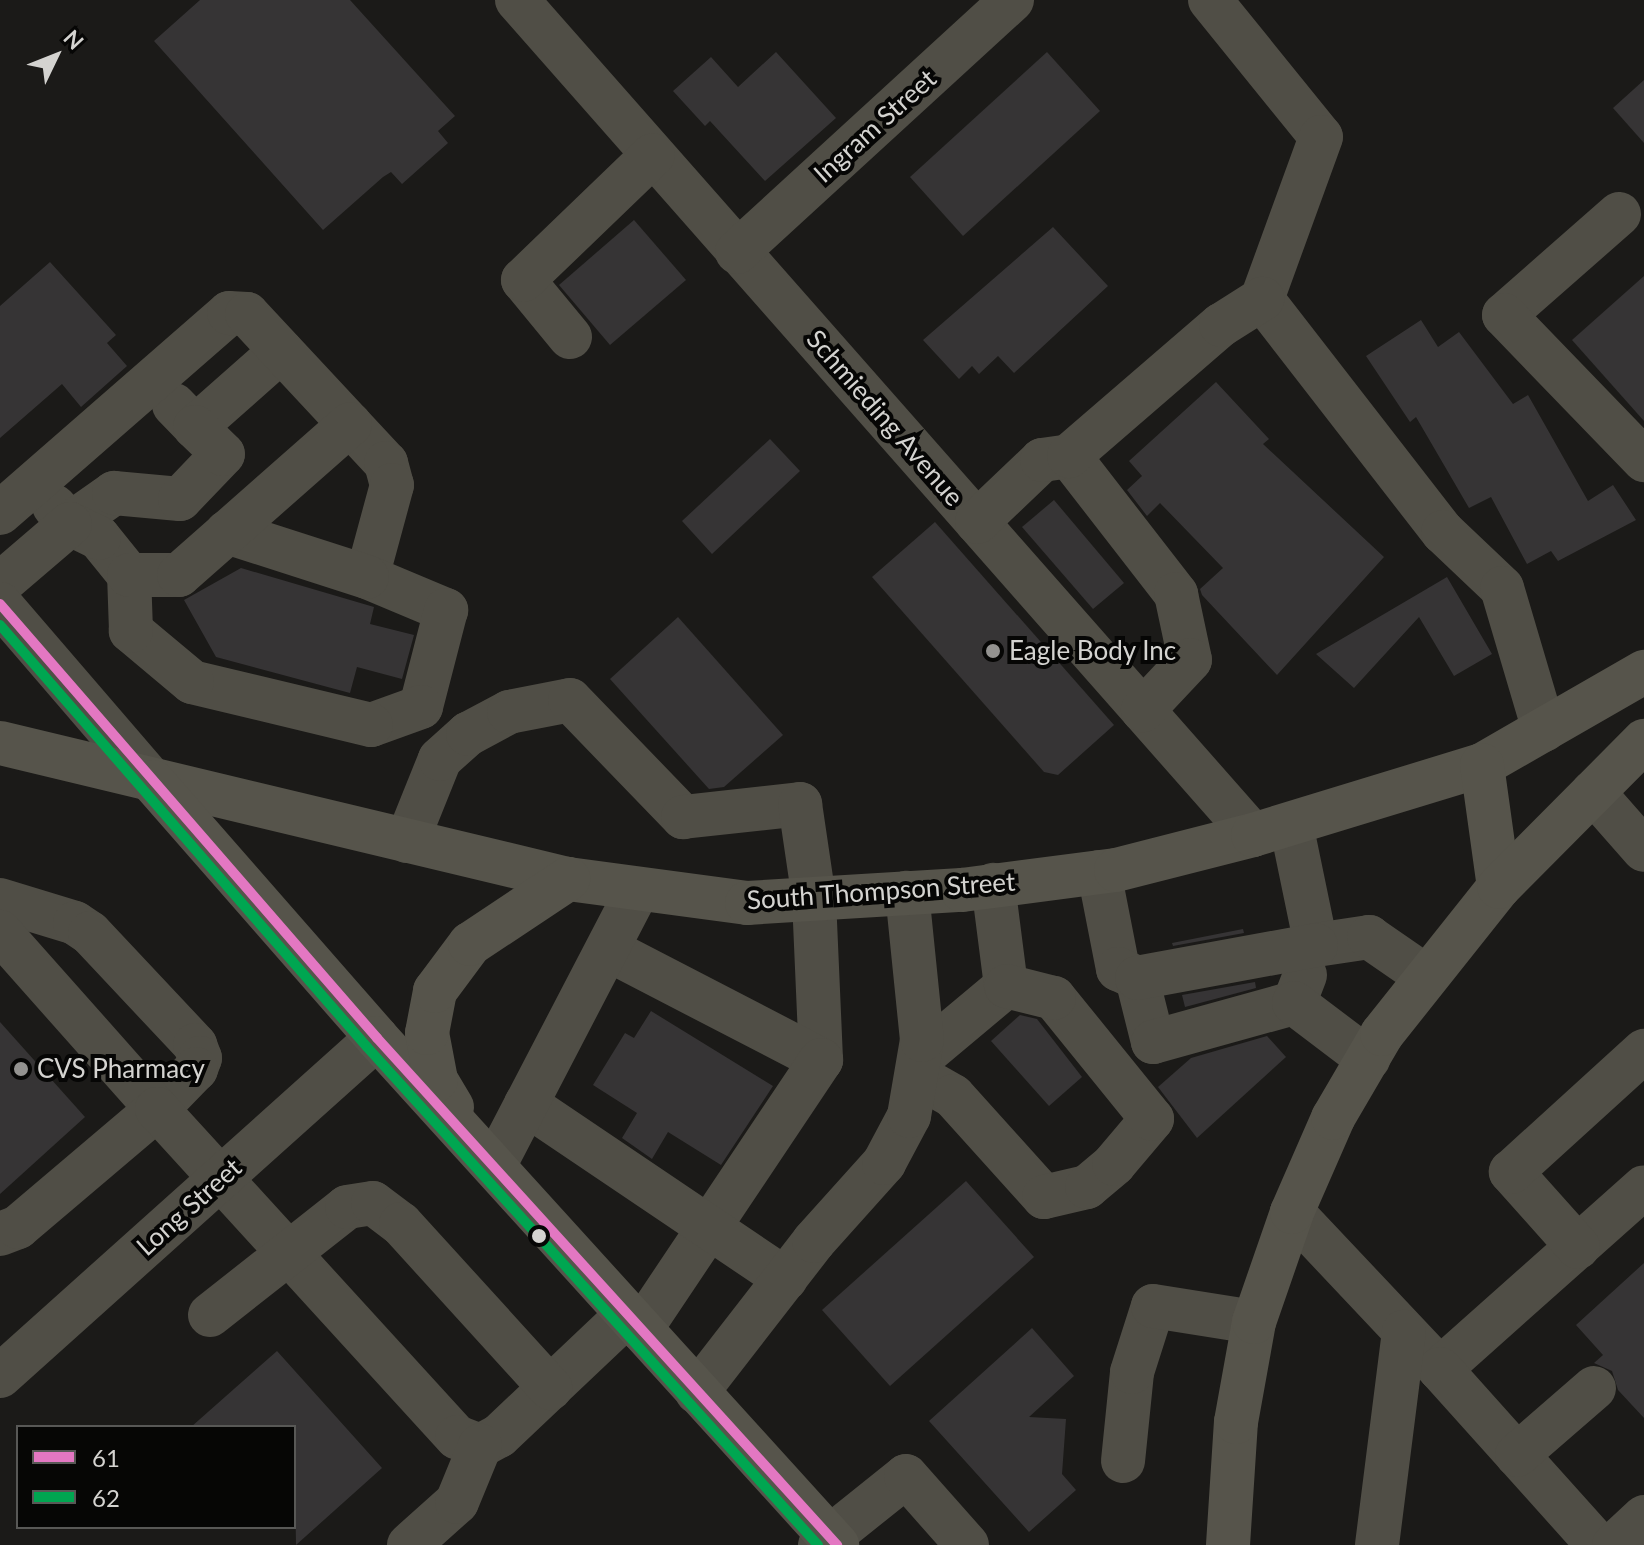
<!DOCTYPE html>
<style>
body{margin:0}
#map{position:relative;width:1644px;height:1545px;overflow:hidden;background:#1b1a18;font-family:Lato,sans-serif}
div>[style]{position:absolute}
.building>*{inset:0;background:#363435}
.minor>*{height:44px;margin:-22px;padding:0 22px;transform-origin:22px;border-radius:22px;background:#504e46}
.highway>*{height:44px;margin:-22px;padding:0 22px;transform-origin:22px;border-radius:22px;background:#56544b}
.bus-1>*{height:10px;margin:-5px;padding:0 5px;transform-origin:5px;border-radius:5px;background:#e377c2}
.bus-2>*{height:10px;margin:-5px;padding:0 5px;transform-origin:5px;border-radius:5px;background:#00a651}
.dots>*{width:22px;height:22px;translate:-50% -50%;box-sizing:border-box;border:4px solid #060605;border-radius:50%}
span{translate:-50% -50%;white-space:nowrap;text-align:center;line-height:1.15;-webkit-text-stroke:8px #060605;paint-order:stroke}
.street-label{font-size:26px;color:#d4d3d0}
.poi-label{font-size:26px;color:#d4d3d0}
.left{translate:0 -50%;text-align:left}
.legend{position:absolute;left:16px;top:1425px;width:280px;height:104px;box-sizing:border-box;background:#060605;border:2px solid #585856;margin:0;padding:10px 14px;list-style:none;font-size:24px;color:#d4d3d0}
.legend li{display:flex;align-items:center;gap:16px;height:40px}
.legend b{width:40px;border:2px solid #585856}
.north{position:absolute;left:16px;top:16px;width:80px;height:80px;-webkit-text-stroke:6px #060605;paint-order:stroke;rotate:47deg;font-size:22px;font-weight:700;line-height:32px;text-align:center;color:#d4d3d0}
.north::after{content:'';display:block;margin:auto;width:28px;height:36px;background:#d4d3d0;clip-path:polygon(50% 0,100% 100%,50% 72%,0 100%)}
</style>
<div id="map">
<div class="building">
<div style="clip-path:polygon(200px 0,350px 0,455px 116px,438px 131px,448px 143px,402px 184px,391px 172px,383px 177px,323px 230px,154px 41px)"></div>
<div style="clip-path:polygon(776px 52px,836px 118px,765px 181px,710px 121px,705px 126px,673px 91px,711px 57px,738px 87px)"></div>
<div style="clip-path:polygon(1047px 52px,1100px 111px,963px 236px,910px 177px)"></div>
<div style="clip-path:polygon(1644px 80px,1644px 143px,1613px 108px)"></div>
<div style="clip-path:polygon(634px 220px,686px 280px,610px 345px,559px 285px)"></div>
<div style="clip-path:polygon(1053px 227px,1108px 286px,1014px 373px,998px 356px,979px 374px,972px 366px,959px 379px,923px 340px)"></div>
<div style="clip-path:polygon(50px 262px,116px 335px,107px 343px,127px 366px,81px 407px,62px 384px,0 438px,0 306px)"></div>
<div style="clip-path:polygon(1644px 276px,1644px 421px,1572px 340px)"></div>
<div style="clip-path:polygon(1421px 320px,1438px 347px,1459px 332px,1513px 404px,1528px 395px,1588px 501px,1613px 485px,1636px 520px,1558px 561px,1551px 551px,1527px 564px,1491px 497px,1469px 508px,1416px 417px,1410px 422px,1366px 356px)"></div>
<div style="clip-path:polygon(1216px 382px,1269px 439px,1263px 444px,1384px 557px,1277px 675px,1202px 595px,1200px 589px,1223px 568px,1160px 503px,1147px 516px,1127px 490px,1142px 476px,1129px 461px)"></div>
<div style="clip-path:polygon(770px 439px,800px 471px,712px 554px,682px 521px)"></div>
<div style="clip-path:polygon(1054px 500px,1124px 583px,1093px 609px,1022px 527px)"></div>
<div style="clip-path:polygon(935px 522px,1114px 725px,1058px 775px,1044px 772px,872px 577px)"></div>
<div style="clip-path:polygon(241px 568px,374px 607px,370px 624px,414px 635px,402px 679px,357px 667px,350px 693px,216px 657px,184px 600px)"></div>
<div style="clip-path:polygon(1447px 577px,1492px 654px,1454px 676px,1419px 617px,1354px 688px,1316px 654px)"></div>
<div style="clip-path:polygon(678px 617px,783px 735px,724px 787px,709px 789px,610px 679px)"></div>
<div style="clip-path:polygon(1243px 929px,1244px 933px,1173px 946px,1172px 943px)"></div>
<div style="clip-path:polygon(1255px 982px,1256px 988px,1185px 1007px,1182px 995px)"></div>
<div style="clip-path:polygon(651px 1011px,773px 1086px,721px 1165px,668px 1132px,652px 1159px,622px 1138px,637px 1113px,593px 1085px,625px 1033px,634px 1038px)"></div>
<div style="clip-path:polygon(1020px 1015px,1037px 1019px,1082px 1077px,1049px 1106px,991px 1041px)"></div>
<div style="clip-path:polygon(0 1022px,85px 1117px,0 1194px)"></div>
<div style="clip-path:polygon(1267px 1036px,1286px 1057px,1197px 1138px,1158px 1087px,1191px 1058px)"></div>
<div style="clip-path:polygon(966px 1181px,1034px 1257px,890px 1386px,822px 1310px)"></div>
<div style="clip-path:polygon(1644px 1263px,1644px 1418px,1618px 1390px,1612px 1371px,1594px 1363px,1603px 1355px,1576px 1325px)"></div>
<div style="clip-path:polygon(1032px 1328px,1074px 1376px,1029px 1417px,1066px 1419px,1062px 1474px,1076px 1490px,1029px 1532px,929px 1421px)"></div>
<div style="clip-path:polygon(277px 1351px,382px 1468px,296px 1545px,294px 1427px,191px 1427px)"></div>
</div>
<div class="minor">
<div style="left:517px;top:0;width:1113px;rotate:48.61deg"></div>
<div style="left:1210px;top:0;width:176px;rotate:51deg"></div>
<div style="left:1321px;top:137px;width:172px;rotate:110deg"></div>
<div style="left:1262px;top:299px;width:295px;rotate:52.2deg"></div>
<div style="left:1443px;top:532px;width:81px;rotate:43.5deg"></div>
<div style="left:1502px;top:588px;width:148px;rotate:73.5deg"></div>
<div style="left:1619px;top:214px;width:153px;rotate:138.7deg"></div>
<div style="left:1504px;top:315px;width:202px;rotate:46deg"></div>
<div style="left:737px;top:252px;width:373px;rotate:-42.5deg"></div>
<div style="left:570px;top:337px;width:74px;rotate:-129.5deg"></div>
<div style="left:523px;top:280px;width:180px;rotate:-43.9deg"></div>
<div style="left:174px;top:405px;width:30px;rotate:46deg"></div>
<div style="left:195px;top:427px;width:115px;rotate:-41.5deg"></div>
<div style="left:1069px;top:456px;width:175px;rotate:52.2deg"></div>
<div style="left:1176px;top:594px;width:67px;rotate:78deg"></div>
<div style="left:1190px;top:660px;width:69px;rotate:133.2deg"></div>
<div style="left:54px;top:506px;width:24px;rotate:48deg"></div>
<div style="left:70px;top:524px;width:54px;rotate:-35.2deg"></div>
<div style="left:114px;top:493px;width:66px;rotate:5.2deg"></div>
<div style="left:180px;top:499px;width:62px;rotate:-46.3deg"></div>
<div style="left:223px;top:454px;width:39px;rotate:-136deg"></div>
<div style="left:0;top:513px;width:304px;rotate:-41.1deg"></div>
<div style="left:229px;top:313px;width:18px;rotate:3deg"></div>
<div style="left:247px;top:314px;width:204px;rotate:47deg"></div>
<div style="left:386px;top:463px;width:23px;rotate:75deg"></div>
<div style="left:392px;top:485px;width:95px;rotate:105.2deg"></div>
<div style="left:367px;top:577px;width:86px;rotate:22.7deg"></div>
<div style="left:446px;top:610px;width:100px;rotate:104.5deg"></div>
<div style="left:421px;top:707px;width:53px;rotate:160.2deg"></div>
<div style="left:371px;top:725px;width:184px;rotate:-166.5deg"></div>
<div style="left:192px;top:682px;width:80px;rotate:-140.1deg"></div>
<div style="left:131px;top:631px;width:56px;rotate:-92deg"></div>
<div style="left:129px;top:575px;width:48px;rotate:-129deg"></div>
<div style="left:99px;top:538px;width:32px;rotate:-154deg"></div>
<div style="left:70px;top:524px;width:92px;rotate:139.4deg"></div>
<div style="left:977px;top:522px;width:90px;rotate:-43.6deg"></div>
<div style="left:1042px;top:460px;width:27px;rotate:-8deg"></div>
<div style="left:1069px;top:456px;width:201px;rotate:-40.8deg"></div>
<div style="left:1221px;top:325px;width:49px;rotate:-32.4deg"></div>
<div style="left:227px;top:532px;width:147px;rotate:17.8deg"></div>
<div style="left:129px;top:575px;width:50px"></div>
<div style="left:179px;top:575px;width:228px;rotate:-41.4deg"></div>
<div style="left:0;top:604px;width:235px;rotate:49.3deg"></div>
<div style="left:1593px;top:792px;width:77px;rotate:48.7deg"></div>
<div style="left:1291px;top:824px;width:124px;rotate:78.3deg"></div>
<div style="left:1316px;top:945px;width:54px;rotate:-8.6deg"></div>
<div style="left:1369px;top:937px;width:70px;rotate:34.6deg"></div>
<div style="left:407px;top:841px;width:88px;rotate:-68.1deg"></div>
<div style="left:440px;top:759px;width:38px;rotate:-42deg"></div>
<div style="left:468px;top:734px;width:47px;rotate:-28.2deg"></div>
<div style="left:509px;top:712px;width:62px;rotate:-11.1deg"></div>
<div style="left:570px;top:700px;width:163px;rotate:46deg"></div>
<div style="left:683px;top:817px;width:118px;rotate:-6.3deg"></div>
<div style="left:800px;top:804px;width:96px;rotate:81.6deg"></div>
<div style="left:814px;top:899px;width:161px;rotate:87.5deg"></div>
<div style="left:1099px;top:872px;width:99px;rotate:78.9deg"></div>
<div style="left:1118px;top:969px;width:21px;rotate:25deg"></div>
<div style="left:1137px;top:978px;width:66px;rotate:76deg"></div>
<div style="left:1153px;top:1042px;width:146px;rotate:-15.5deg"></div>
<div style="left:0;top:900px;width:78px;rotate:17deg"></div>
<div style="left:75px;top:923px;width:18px;rotate:34deg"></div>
<div style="left:90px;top:933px;width:154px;rotate:46.8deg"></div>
<div style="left:195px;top:1045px;width:14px;rotate:69deg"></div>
<div style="left:200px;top:1058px;width:12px;rotate:110deg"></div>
<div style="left:196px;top:1069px;width:56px;rotate:134.3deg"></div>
<div style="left:157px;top:1109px;width:237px;rotate:-131.6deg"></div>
<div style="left:609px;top:950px;width:239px;rotate:27.4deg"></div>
<div style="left:821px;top:1060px;width:324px;rotate:123.8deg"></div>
<div style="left:1305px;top:975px;width:30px;rotate:111deg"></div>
<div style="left:1294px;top:1003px;width:93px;rotate:37.1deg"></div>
<div style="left:1137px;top:978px;width:182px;rotate:-10.4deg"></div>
<div style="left:920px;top:1058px;width:112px;rotate:-39.9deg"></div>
<div style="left:1006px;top:986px;width:102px;rotate:-97.3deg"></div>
<div style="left:918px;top:1076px;width:40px;rotate:29.7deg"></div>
<div style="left:953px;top:1096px;width:136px;rotate:48deg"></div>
<div style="left:1044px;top:1197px;width:44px;rotate:-13.1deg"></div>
<div style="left:1087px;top:1187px;width:35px;rotate:-40deg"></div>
<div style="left:1114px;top:1164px;width:59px;rotate:-49.8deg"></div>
<div style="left:1152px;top:1119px;width:156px;rotate:-129deg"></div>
<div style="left:1054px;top:998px;width:49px;rotate:-166deg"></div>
<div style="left:526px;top:1104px;width:313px;rotate:34deg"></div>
<div style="left:494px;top:1166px;width:312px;rotate:-62.5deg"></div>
<div style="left:1292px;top:1212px;width:216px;rotate:46.7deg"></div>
<div style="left:1440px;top:1369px;width:273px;rotate:-41.7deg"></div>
<div style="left:0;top:1234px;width:19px;rotate:-21deg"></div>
<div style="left:18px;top:1227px;width:182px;rotate:-40.3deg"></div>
<div style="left:157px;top:1109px;width:445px;rotate:47.6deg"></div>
<div style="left:457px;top:1437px;width:25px;rotate:21deg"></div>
<div style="left:480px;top:1446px;width:21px;rotate:-28deg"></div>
<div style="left:499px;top:1436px;width:176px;rotate:-43.4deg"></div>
<div style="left:1578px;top:1247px;width:101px;rotate:-131.8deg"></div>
<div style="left:1511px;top:1172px;width:180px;rotate:-42.3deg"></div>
<div style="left:210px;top:1315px;width:174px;rotate:-38.2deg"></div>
<div style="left:347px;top:1207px;width:26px;rotate:-9deg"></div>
<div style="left:373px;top:1203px;width:35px;rotate:37deg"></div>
<div style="left:401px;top:1224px;width:222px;rotate:47.7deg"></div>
<div style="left:1440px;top:1369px;width:237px;rotate:48.1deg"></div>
<div style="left:0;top:1376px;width:506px;rotate:-41.88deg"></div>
<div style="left:697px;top:1392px;width:191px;rotate:-52.2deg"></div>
<div style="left:814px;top:1241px;width:105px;rotate:-48.1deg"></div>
<div style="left:884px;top:1163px;width:53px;rotate:-62deg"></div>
<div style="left:909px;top:1116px;width:77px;rotate:-80.3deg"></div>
<div style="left:922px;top:1040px;width:148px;rotate:-95.8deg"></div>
<div style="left:1517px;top:1455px;width:102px;rotate:-41deg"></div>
<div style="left:1123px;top:1461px;width:89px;rotate:-84.2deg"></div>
<div style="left:1132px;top:1372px;width:69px;rotate:-72.3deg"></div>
<div style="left:1153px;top:1306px;width:102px;rotate:9deg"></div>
<div style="left:409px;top:1545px;width:64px;rotate:-41.9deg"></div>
<div style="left:457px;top:1502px;width:61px;rotate:-67.7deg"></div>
<div style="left:820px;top:1545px;width:110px;rotate:-38.7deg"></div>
<div style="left:906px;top:1476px;width:92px;rotate:48.5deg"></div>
<div style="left:1377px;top:1545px;width:215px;rotate:-82.8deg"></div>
<div style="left:1614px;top:1545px;width:41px;rotate:-43deg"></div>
</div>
<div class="highway">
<div style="left:0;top:743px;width:584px;rotate:13.47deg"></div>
<div style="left:568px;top:879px;width:181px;rotate:7.6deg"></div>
<div style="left:747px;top:903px;width:215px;rotate:-3.5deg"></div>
<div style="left:962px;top:890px;width:155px;rotate:-7.4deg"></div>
<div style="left:1116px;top:870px;width:141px;rotate:-14.3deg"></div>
<div style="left:1253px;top:835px;width:239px;rotate:-17deg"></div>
<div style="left:1482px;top:765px;width:187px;rotate:-29.9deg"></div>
<div style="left:1482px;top:765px;width:123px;rotate:82.1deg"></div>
<div style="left:153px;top:782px;width:340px;rotate:48.8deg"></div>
<div style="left:377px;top:1038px;width:685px;rotate:47.78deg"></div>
<div style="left:452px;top:1107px;width:31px;rotate:-121deg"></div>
<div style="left:436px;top:1080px;width:48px;rotate:-100.8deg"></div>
<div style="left:427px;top:1033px;width:43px;rotate:-79.2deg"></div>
<div style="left:435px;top:991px;width:59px;rotate:-53.3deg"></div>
<div style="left:470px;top:944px;width:118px;rotate:-33.6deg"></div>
<div style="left:1228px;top:1545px;width:123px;rotate:-86.3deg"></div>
<div style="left:1236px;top:1422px;width:102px;rotate:-79.8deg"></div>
<div style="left:1254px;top:1322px;width:116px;rotate:-70.9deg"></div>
<div style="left:1292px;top:1212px;width:103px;rotate:-66.4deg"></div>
<div style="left:1333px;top:1118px;width:97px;rotate:-59.7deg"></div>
<div style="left:1382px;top:1034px;width:188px;rotate:-51.5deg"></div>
<div style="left:1499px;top:887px;width:206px;rotate:-45.2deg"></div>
</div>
<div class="bus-1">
<div style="left:0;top:604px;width:575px;rotate:49.02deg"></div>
<div style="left:377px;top:1038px;width:685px;rotate:47.78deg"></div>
</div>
<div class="bus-2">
<div style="left:0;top:625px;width:559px;rotate:48.99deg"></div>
<div style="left:367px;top:1047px;width:672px;rotate:47.84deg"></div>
</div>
<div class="dots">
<div style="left:993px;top:651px;background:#939290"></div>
<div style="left:21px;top:1069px;background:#939290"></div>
<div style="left:539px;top:1236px;background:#d4d3d0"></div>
</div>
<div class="street-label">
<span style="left:875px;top:126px;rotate:-42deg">Ingram Street</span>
<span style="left:885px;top:418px;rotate:49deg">Schmieding Avenue</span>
<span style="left:881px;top:891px;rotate:-4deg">South Thompson Street</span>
<span style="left:189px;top:1207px;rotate:-42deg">Long Street</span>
</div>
<div class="poi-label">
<span class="left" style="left:1009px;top:651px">Eagle Body Inc</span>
<span class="left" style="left:37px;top:1069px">CVS Pharmacy</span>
</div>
<ul class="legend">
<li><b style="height:10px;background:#e377c2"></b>61</li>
<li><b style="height:10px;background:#00a651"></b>62</li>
</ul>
<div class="north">N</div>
</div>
